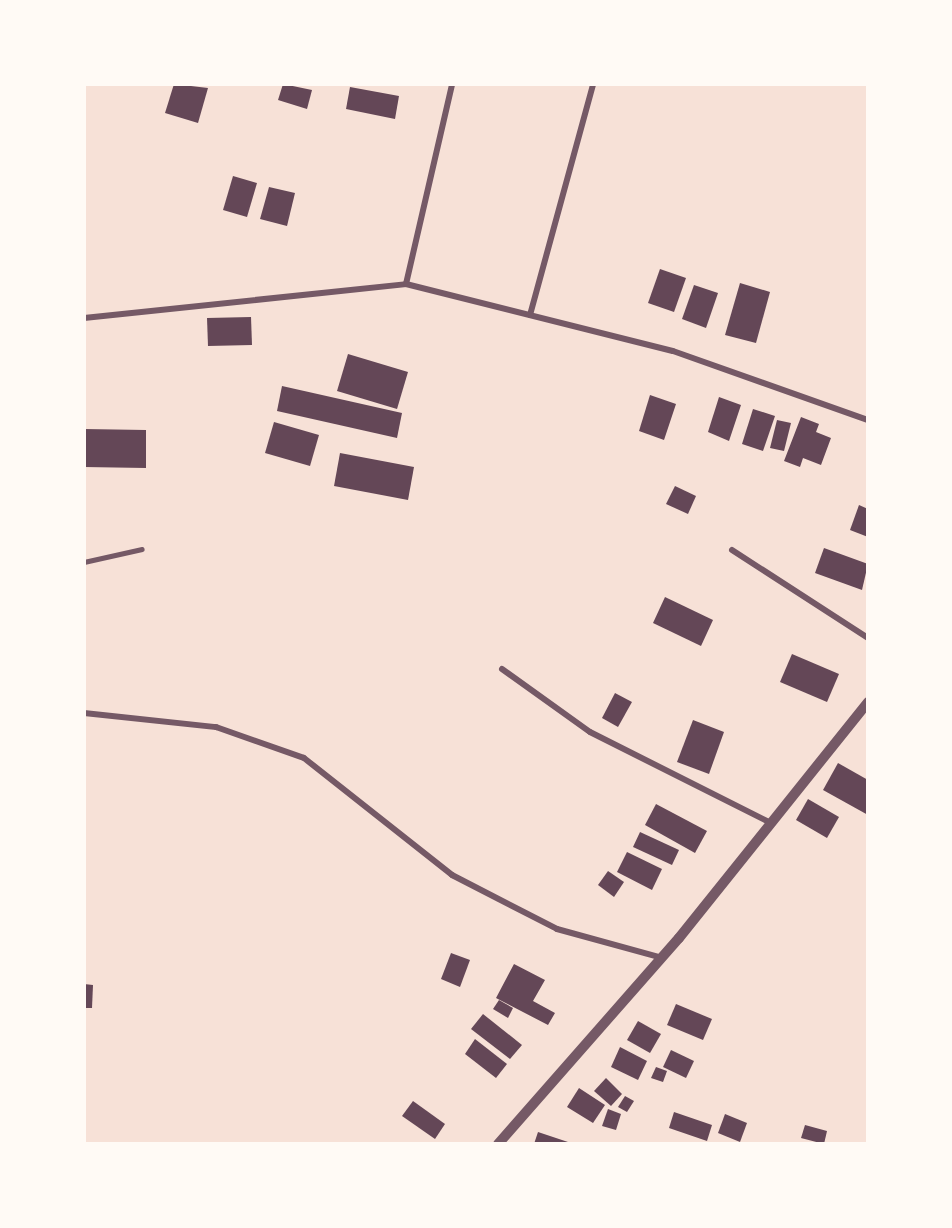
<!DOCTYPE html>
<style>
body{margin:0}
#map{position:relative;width:952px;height:1228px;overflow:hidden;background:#f7e1d7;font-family:"Varela Round",sans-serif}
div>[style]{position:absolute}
.building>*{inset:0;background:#644757}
.service>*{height:4.5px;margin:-2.25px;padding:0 2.25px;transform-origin:2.25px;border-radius:2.25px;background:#755966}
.minor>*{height:6px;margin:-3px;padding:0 3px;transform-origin:3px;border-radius:3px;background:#755966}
.tertiary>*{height:10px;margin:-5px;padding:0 5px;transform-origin:5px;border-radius:5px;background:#755966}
span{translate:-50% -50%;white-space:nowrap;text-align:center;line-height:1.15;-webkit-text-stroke:4.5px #fffaf5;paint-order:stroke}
.frame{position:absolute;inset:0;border:86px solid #fffaf5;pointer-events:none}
</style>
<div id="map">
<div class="building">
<div style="clip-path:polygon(174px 84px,208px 88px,198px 123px,165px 113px)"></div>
<div style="clip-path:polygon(283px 84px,312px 90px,307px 109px,278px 100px)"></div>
<div style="clip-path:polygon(350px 87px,399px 96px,395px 119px,346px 109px)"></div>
<div style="clip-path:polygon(233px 176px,257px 183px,247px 217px,223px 210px)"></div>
<div style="clip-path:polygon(269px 187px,295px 193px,287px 226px,260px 219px)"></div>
<div style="clip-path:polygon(660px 269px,686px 278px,674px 312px,648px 303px)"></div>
<div style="clip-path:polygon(740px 283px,770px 292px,756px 343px,725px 335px)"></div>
<div style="clip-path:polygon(694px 285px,718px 293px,706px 328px,682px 319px)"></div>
<div style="clip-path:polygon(251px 317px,252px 345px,208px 346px,207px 318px)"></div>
<div style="clip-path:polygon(348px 354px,408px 372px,397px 409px,337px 391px)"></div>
<div style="clip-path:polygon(282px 386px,402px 413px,397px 438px,277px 411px)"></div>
<div style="clip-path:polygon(650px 395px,676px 404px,664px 440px,639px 431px)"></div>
<div style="clip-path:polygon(719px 397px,741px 405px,729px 441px,708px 432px)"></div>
<div style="clip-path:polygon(753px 409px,775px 416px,763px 451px,742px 444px)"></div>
<div style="clip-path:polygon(801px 417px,819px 424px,816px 432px,831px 438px,821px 465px,803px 458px,800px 467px,784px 461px)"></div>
<div style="clip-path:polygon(777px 420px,791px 423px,784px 451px,770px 448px)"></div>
<div style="clip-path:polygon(274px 422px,319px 435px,310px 466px,265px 453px)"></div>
<div style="clip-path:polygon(84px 429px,146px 430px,146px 468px,84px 467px)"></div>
<div style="clip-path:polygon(340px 453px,414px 467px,408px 500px,334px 486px)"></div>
<div style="clip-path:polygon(675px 486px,696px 496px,688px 514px,666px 504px)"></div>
<div style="clip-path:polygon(859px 505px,868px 509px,868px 537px,850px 530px)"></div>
<div style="clip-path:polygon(824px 548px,868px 564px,862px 590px,815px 573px)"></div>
<div style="clip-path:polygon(665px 597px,713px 620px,701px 646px,653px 623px)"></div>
<div style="clip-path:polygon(792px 654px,839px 674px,827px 702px,780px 682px)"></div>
<div style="clip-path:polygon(615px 693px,632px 702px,618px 727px,602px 718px)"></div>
<div style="clip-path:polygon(693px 720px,724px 732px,709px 774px,677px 762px)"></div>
<div style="clip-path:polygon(838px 763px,868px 780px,868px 815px,823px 790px)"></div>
<div style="clip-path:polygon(808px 799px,839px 817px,827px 838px,796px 820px)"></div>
<div style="clip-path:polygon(656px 804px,707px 831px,695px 853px,645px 825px)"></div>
<div style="clip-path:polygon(640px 832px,679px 850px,672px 865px,633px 847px)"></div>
<div style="clip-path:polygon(627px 852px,662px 869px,652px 890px,617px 872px)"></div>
<div style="clip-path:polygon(608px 871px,624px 882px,614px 897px,598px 885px)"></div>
<div style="clip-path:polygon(451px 953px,470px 960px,460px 987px,441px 979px)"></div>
<div style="clip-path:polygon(514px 964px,545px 980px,533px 1001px,555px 1013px,548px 1025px,496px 998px)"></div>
<div style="clip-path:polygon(84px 984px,93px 985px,92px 1008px,84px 1008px)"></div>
<div style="clip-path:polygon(499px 1000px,513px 1008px,508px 1018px,493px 1009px)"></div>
<div style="clip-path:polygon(676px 1004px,712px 1019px,703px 1040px,667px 1025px)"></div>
<div style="clip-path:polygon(483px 1014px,522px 1045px,510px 1059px,471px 1029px)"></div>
<div style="clip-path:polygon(638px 1021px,661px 1034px,650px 1053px,627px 1040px)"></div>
<div style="clip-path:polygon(475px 1039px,507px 1064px,496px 1078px,465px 1054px)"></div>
<div style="clip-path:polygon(620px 1047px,647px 1061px,638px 1080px,611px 1067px)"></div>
<div style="clip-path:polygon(671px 1050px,694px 1061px,686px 1078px,663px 1067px)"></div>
<div style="clip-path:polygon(656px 1067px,667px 1071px,663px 1082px,651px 1078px)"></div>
<div style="clip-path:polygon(606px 1078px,622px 1094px,611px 1106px,594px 1091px)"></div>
<div style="clip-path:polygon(579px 1088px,605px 1105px,593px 1123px,567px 1107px)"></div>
<div style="clip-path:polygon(625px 1096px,634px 1101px,627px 1112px,618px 1107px)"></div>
<div style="clip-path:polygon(413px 1101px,445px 1124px,435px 1139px,402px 1116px)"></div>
<div style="clip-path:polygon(608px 1109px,621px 1114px,616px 1130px,602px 1126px)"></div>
<div style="clip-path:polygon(674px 1112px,712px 1125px,707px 1141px,669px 1128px)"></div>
<div style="clip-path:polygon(725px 1114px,747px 1123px,740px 1142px,718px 1133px)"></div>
<div style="clip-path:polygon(805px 1125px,827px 1131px,824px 1144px,801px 1138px)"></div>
<div style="clip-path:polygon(538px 1132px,574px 1144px,534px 1144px)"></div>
</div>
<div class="service">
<div style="left:84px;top:562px;width:59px;rotate:-12.6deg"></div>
</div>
<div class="minor">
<div style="left:406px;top:284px;width:205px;rotate:-77deg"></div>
<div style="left:530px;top:315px;width:239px;rotate:-74.7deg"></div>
<div style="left:84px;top:318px;width:324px;rotate:-6deg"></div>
<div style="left:406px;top:284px;width:275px;rotate:14.1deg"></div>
<div style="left:673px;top:351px;width:207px;rotate:19.5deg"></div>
<div style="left:732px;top:550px;width:162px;rotate:32.9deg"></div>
<div style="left:502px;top:669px;width:108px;rotate:35.6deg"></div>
<div style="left:590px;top:732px;width:203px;rotate:26.7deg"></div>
<div style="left:84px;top:713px;width:133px;rotate:6.1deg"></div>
<div style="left:216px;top:727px;width:93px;rotate:19.4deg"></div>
<div style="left:304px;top:758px;width:189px;rotate:38.3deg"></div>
<div style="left:452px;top:875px;width:118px;rotate:27.2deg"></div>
<div style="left:557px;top:929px;width:109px;rotate:15.4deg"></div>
</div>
<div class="tertiary">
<div style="left:498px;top:1144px;width:274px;rotate:-48.7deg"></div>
<div style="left:679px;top:938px;width:302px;rotate:-51.3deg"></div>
</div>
<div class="frame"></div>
</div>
